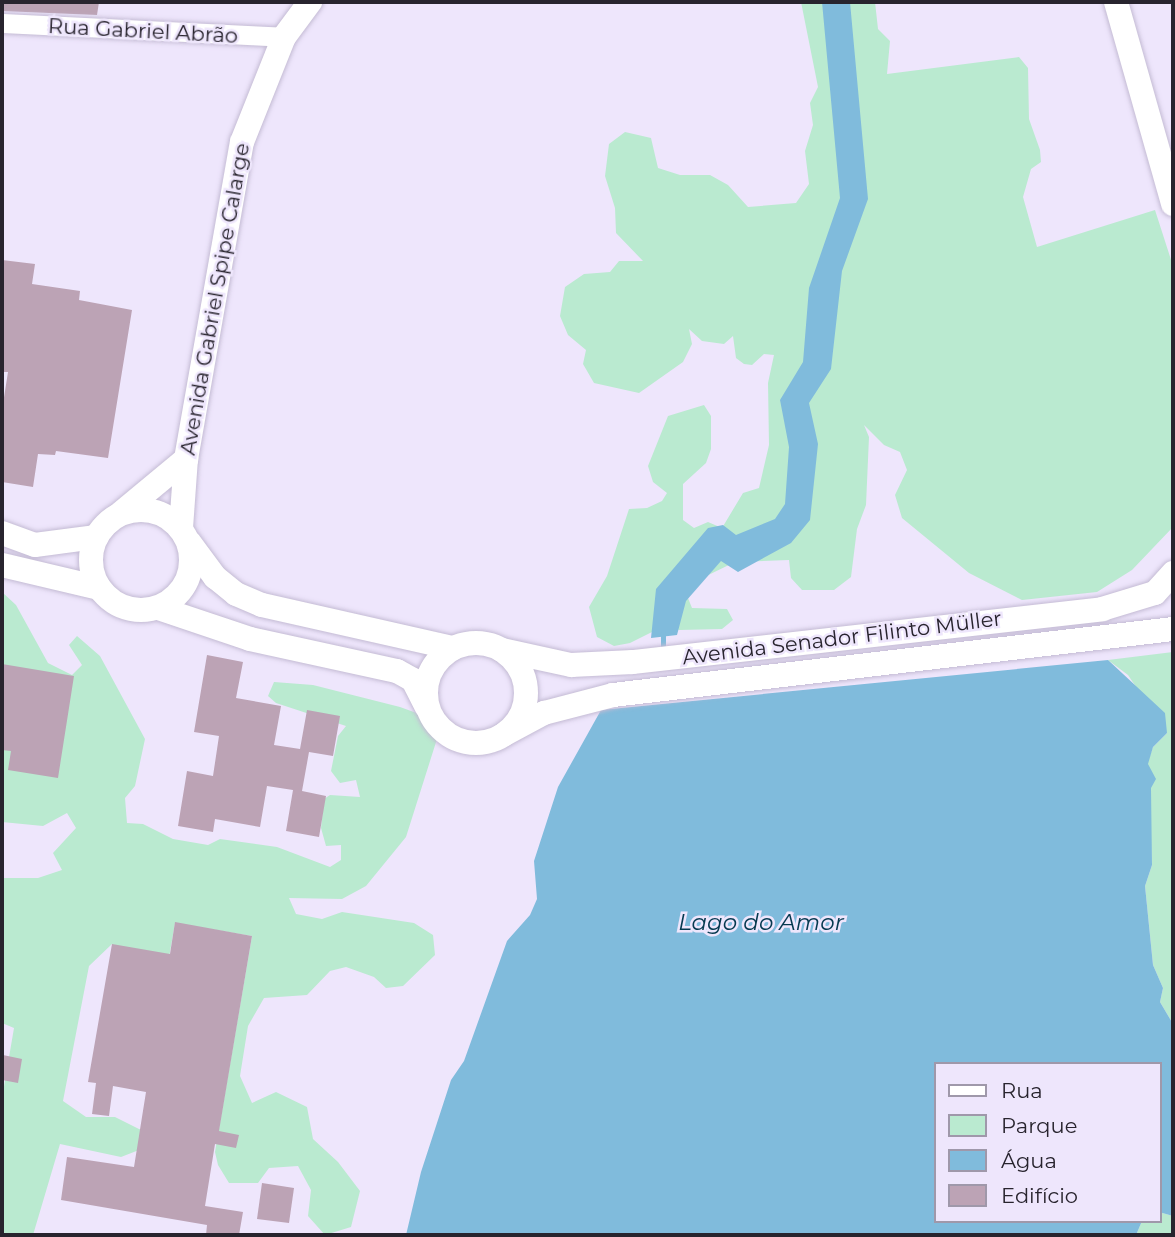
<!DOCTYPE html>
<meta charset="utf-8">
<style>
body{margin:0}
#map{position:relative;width:1175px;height:1237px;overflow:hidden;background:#eee6fc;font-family:Montserrat,sans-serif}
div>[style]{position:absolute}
.green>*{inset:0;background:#baead0}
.water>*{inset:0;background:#80bbdc}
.stream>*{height:5px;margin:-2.5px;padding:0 2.5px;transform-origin:2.5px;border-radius:2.5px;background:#80bbdc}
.building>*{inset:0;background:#bca3b5}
.roads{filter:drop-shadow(0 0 2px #c4bbd4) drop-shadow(0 0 2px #c4bbd4)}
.minor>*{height:19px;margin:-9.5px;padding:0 9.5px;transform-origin:9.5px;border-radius:9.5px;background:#fff}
.major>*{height:24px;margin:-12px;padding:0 12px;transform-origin:12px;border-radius:12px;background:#fff}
.major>.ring{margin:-12px;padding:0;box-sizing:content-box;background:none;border:24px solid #fff;border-radius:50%}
span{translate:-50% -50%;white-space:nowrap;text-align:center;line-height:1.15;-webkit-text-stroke:5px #eee6fc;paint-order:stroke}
.street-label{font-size:21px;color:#28242e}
.water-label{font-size:23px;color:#053950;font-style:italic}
.frame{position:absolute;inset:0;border:4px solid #28242e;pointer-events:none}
.legend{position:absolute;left:934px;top:1062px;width:228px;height:161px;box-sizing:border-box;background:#eee6fc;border:2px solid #9f98aa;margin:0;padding:9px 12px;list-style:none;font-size:21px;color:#28242e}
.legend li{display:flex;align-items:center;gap:14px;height:35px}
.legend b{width:35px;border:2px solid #9f98aa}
</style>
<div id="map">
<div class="green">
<div style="clip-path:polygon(801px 2px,875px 2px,878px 29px,890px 41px,887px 74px,1019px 57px,1028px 68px,1029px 119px,1040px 150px,1041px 162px,1031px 169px,1023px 197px,1037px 247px,1155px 210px,1173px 266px,1173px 527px,1132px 570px,1097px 592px,1022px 600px,969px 573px,902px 518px,895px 495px,907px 470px,900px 452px,884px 445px,864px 425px,869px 437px,866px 505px,857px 529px,851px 577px,834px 590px,802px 590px,791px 578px,789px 560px,735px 562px,694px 582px,688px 598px,692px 608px,727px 609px,733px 620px,722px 629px,679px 630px,668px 624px,630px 643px,614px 646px,597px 637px,589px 607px,607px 576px,629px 509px,647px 508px,662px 501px,667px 493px,653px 482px,648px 466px,668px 416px,704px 405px,711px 416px,711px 449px,706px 463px,683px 484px,683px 520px,694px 528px,708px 522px,722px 528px,743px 493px,759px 488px,769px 445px,768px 383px,774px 355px,764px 354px,752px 365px,744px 364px,736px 358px,733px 336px,724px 344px,702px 341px,689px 329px,692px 344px,683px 362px,639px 393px,594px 383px,583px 364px,586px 350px,568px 335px,560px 316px,565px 287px,584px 274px,610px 272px,619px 261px,643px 261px,616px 233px,615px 208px,605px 176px,609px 144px,625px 132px,651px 138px,658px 168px,680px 175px,710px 175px,728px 185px,748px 207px,796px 203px,809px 184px,805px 151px,813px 125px,810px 103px,818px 87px)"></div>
<div style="clip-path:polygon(2px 592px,16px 605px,48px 663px,72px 675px,82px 665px,69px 645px,77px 636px,100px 656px,145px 739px,135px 786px,125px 798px,127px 823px,143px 824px,173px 839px,208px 845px,220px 839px,277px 847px,330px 867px,341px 860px,341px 845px,326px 846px,321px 828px,324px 799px,330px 795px,360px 797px,356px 780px,340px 783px,331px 771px,338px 736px,346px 726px,276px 703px,268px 696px,274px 682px,313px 685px,400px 707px,422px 715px,437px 739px,406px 837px,366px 886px,342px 899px,289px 898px,296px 914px,322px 919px,342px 912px,414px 923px,433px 935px,435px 955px,403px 986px,386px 988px,374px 977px,346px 967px,330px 971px,307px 995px,264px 998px,248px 1026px,240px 1076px,252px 1103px,276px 1092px,307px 1107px,313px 1139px,338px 1162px,360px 1191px,351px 1227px,325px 1235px,308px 1216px,311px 1190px,298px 1166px,269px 1168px,258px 1183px,229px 1183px,218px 1165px,215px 1152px,252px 936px,175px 923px,158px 1021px,112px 944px,89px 966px,63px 1101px,86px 1117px,115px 1117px,139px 1129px,175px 1136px,121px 1157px,60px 1144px,33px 1235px,2px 1235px,2px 1098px,14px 1028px,2px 1023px,2px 878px,38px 878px,62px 870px,53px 853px,76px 828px,67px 813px,43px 826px,2px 822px)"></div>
<div style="clip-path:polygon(1173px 652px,1173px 1024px,1160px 1002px,1163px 988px,1153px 965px,1145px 886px,1152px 865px,1147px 764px,1153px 747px,1167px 733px,1128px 675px,1108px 660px)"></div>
<div style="clip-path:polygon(1159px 1212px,1173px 1216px,1173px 1235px,1136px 1235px,1142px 1221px,1159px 1221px)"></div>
</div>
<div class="water">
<div style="clip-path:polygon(822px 2px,850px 2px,868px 199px,842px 271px,831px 369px,809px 403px,818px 444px,810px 520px,791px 543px,738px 572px,721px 561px,686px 601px,677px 635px,651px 638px,656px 589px,708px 528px,723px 525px,736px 535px,775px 519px,785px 504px,789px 447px,780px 400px,803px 362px,809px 288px,840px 198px)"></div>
<div style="clip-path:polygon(1108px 660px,1165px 713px,1167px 733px,1153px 747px,1148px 764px,1156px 779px,1151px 788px,1152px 865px,1145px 886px,1153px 965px,1163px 988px,1160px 1002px,1173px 1024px,1173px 1216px,1159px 1212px,1159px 1064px,935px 1064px,935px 1221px,1142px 1221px,1136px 1235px,406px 1235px,421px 1172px,451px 1080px,464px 1061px,507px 941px,530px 915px,537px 899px,534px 861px,558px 787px,601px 710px)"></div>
</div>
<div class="stream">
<div style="left:663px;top:632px;width:14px;rotate:90deg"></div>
</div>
<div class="building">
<div style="clip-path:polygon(2px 2px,99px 2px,97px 15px,2px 11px)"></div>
<div style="clip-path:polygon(2px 260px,35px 264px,32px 284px,80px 291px,79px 300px,132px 310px,108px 458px,56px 451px,55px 455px,38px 454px,33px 487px,2px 482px,2px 410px,8px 372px,2px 372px)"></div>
<div style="clip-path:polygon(207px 655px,243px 662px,236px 698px,281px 706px,274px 745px,300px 749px,307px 710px,340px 716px,333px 756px,309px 752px,302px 791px,326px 796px,319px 837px,286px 831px,293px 790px,267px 786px,260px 827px,215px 819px,213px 832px,178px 826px,187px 771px,213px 776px,219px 736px,194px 732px)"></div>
<div style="clip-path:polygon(2px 664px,74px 676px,58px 778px,8px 770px,11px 751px,2px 750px)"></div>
<div style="clip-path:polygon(175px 922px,252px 936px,219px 1131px,239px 1135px,236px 1148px,215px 1144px,205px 1206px,243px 1212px,239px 1235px,206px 1235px,207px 1225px,61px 1200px,67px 1157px,134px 1167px,146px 1092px,113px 1086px,109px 1116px,92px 1114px,96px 1083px,88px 1082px,112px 944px,170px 954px)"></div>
<div style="clip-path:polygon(3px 1055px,22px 1059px,18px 1083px,2px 1080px)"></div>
<div style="clip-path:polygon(262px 1183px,294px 1188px,289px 1223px,257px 1219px)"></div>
</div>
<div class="roads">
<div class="minor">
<div style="left:2px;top:23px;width:282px;rotate:2.8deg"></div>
</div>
<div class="major">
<div style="left:1116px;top:2px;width:210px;rotate:74.2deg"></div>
<div class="ring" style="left:91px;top:510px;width:76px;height:76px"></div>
<div style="left:121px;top:513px;width:85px;rotate:-39.7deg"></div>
<div style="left:181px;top:528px;width:69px;rotate:-85.9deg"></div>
<div style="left:186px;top:459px;width:322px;rotate:-80deg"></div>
<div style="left:242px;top:142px;width:113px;rotate:-68.2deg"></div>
<div style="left:284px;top:37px;width:44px;rotate:-53.4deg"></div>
<div style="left:2px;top:533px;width:35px;rotate:20deg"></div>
<div style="left:35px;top:545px;width:62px;rotate:-7.5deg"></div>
<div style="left:189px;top:542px;width:44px;rotate:53.4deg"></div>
<div style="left:215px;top:577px;width:27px;rotate:39deg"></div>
<div style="left:236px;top:594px;width:28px;rotate:23deg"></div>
<div style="left:262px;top:605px;width:196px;rotate:12.7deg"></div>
<div style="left:2px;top:565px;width:100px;rotate:13.3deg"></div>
<div style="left:158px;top:608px;width:97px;rotate:18.6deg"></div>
<div style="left:250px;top:639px;width:150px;rotate:12.3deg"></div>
<div style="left:397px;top:671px;width:18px;rotate:29deg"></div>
<div style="left:413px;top:680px;width:30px;rotate:63deg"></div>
<div class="ring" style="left:426px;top:643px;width:76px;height:76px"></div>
<div style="left:502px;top:650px;width:71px;rotate:12.3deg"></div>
<div style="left:571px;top:665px;width:62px;rotate:-2.8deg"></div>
<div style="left:633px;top:662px;width:472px;rotate:-6.4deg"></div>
<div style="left:1102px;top:609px;width:55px;rotate:-16.8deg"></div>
<div style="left:1155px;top:593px;width:27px;rotate:-48deg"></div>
<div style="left:503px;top:735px;width:47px;rotate:-28.2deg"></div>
<div style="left:544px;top:713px;width:71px;rotate:-14.6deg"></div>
<div style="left:613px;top:695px;width:564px;rotate:-6.72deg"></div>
</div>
</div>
<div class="street-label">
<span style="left:143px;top:31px;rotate:3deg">Rua Gabriel Abrão</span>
<span style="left:215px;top:299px;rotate:-80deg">Avenida Gabriel Spipe Calarge</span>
<span style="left:842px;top:638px;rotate:-7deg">Avenida Senador Filinto Müller</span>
</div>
<div class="water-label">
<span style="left:761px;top:922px">Lago do Amor</span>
</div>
<div class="frame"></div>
<ul class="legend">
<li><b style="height:9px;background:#fff"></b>Rua</li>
<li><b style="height:19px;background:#baead0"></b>Parque</li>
<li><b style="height:19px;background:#80bbdc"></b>Água</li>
<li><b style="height:19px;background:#bca3b5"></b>Edifício</li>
</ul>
</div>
